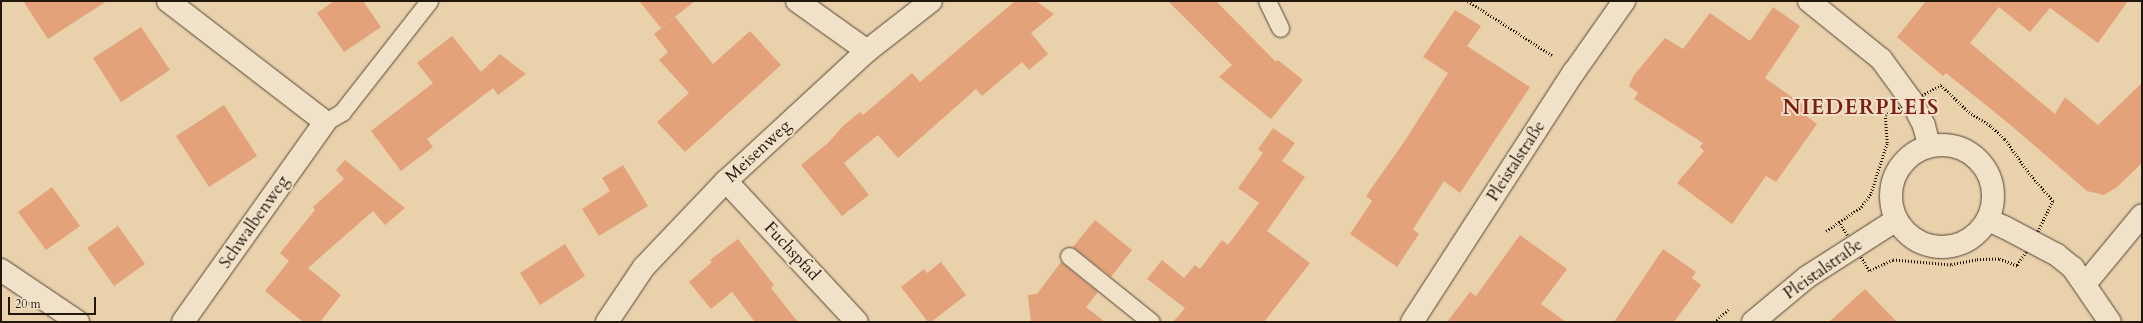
<!DOCTYPE html>
<meta charset="utf-8">
<style>
body{margin:0}
#map{position:relative;width:2143px;height:323px;overflow:hidden;background:#e9d1ac;font-family:Cardo,serif}
div>[style]{position:absolute}
.building>*{inset:0;background:#e3a27a}
.path>*{height:2.5px;margin-top:-1.25px;transform-origin:0;background:repeating-linear-gradient(90deg,#22170c 0 1px,transparent 0 3px)}
.roads{filter:drop-shadow(0 0 1px #544634) drop-shadow(0 0 1px #544634)}
.service>*{height:17px;margin:-8.5px;padding:0 8.5px;transform-origin:8.5px;border-radius:8.5px;background:#f1e1c9}
.minor>*{height:22px;margin:-11px;padding:0 11px;transform-origin:11px;border-radius:11px;background:#f1e1c9}
.secondary>*{height:22px;margin:-11px;padding:0 11px;transform-origin:11px;border-radius:11px;background:#f1e1c9}
.secondary>.ring{margin:-11px;padding:0;box-sizing:content-box;background:none;border:22px solid #f1e1c9;border-radius:50%}
span{translate:-50% -50%;white-space:nowrap;text-align:center;line-height:1.15;-webkit-text-stroke:4px #f1e1c9;paint-order:stroke}
.street-label{font-size:17px;color:#22170c}
.district-label{font-size:21px;color:#7a1f14;font-weight:700;letter-spacing:1px}
.frame{position:absolute;inset:0;border:2px solid #22170c;pointer-events:none}
.scale{position:absolute;left:8px;top:297px;width:88px;height:18px;box-sizing:border-box;border:2px solid #22170c;border-top:0;padding-left:5px;font-size:12px;line-height:14px;white-space:nowrap;color:#22170c;-webkit-text-stroke:3px #f1e1c9;paint-order:stroke}
</style>
<div id="map">
<div class="building">
<div style="clip-path:polygon(23px 1px,107px 1px,48px 39px)"></div>
<div style="clip-path:polygon(334px 1px,363px 1px,381px 27px,344px 52px,317px 13px)"></div>
<div style="clip-path:polygon(639px 1px,695px 1px,661px 28px)"></div>
<div style="clip-path:polygon(1015px 1px,1036px 1px,1054px 14px,1031px 33px,1048px 54px,1029px 70px,1022px 62px,982px 96px,976px 89px,898px 158px,878px 135px,844px 163px,869px 195px,842px 216px,801px 165px,828px 143px,843px 126px,860px 112px,863px 115px,912px 73px,920px 82px)"></div>
<div style="clip-path:polygon(1168px 1px,1216px 1px,1276px 62px,1278px 60px,1303px 80px,1271px 119px,1219px 77px,1232px 65px)"></div>
<div style="clip-path:polygon(1926px 1px,2128px 1px,2098px 43px,2050px 8px,2030px 32px,1999px 7px,1970px 43px,2055px 114px,2065px 97px,2098px 125px,2142px 83px,2142px 163px,2117px 187px,2104px 195px,2087px 191px,2013px 127px,1946px 73px,1943px 76px,1897px 37px)"></div>
<div style="clip-path:polygon(1773px 7px,1800px 26px,1765px 78px,1806px 107px,1802px 113px,1817px 124px,1776px 182px,1766px 176px,1732px 224px,1677px 183px,1704px 151px,1700px 147px,1703px 143px,1634px 99px,1638px 93px,1629px 86px,1634px 75px,1665px 38px,1683px 49px,1710px 13px,1750px 41px)"></div>
<div style="clip-path:polygon(1455px 10px,1481px 26px,1467px 46px,1530px 87px,1460px 193px,1444px 181px,1413px 229px,1419px 234px,1397px 267px,1350px 234px,1372px 201px,1366px 196px,1404px 142px,1448px 73px,1423px 57px)"></div>
<div style="clip-path:polygon(675px 17px,713px 64px,750px 31px,781px 65px,685px 152px,657px 122px,689px 93px,659px 60px,668px 52px,654px 34px)"></div>
<div style="clip-path:polygon(141px 27px,170px 70px,121px 102px,93px 58px)"></div>
<div style="clip-path:polygon(452px 36px,481px 72px,500px 54px,526px 74px,498px 95px,493px 88px,427px 139px,433px 147px,401px 171px,371px 131px,433px 83px,417px 63px)"></div>
<div style="clip-path:polygon(224px 105px,257px 156px,209px 187px,176px 136px)"></div>
<div style="clip-path:polygon(1273px 128px,1295px 143px,1282px 161px,1305px 177px,1267px 231px,1310px 263px,1264px 322px,1173px 322px,1185px 308px,1147px 279px,1162px 260px,1184px 278px,1195px 265px,1200px 269px,1222px 240px,1228px 245px,1259px 203px,1238px 188px,1263px 153px,1258px 149px)"></div>
<div style="clip-path:polygon(345px 160px,405px 208px,385px 225px,373px 211px,308px 268px,341px 295px,320px 322px,303px 322px,265px 291px,289px 261px,280px 253px,315px 210px,313px 207px,344px 179px,336px 170px)"></div>
<div style="clip-path:polygon(623px 165px,648px 206px,599px 236px,582px 209px,610px 191px,602px 178px)"></div>
<div style="clip-path:polygon(52px 187px,80px 226px,46px 250px,18px 212px)"></div>
<div style="clip-path:polygon(1095px 220px,1132px 250px,1111px 277px,1073px 247px)"></div>
<div style="clip-path:polygon(118px 226px,145px 264px,114px 286px,87px 248px)"></div>
<div style="clip-path:polygon(1520px 235px,1567px 269px,1541px 304px,1566px 322px,1447px 322px,1470px 292px,1476px 296px)"></div>
<div style="clip-path:polygon(738px 239px,774px 285px,771px 288px,798px 322px,755px 322px,732px 292px,711px 309px,689px 282px,712px 262px,710px 260px)"></div>
<div style="clip-path:polygon(565px 244px,585px 276px,540px 305px,520px 273px)"></div>
<div style="clip-path:polygon(1663px 249px,1696px 272px,1692px 278px,1701px 285px,1674px 322px,1614px 322px)"></div>
<div style="clip-path:polygon(941px 262px,966px 295px,931px 322px,928px 322px,901px 287px,924px 269px,927px 273px)"></div>
<div style="clip-path:polygon(1061px 262px,1098px 292px,1086px 307px,1105px 322px,1031px 322px,1028px 295px,1037px 294px)"></div>
<div style="clip-path:polygon(1865px 289px,1897px 322px,1829px 322px)"></div>
</div>
<div class="path">
<div style="left:1468px;top:1px;width:101px;rotate:32.9deg"></div>
<div style="left:1941px;top:85px;width:39px;rotate:44deg"></div>
<div style="left:1969px;top:112px;width:26px;rotate:32deg"></div>
<div style="left:1991px;top:126px;width:19px;rotate:43deg"></div>
<div style="left:2005px;top:139px;width:42px;rotate:54.8deg"></div>
<div style="left:2029px;top:173px;width:37px;rotate:49deg"></div>
<div style="left:2053px;top:201px;width:46px;rotate:116deg"></div>
<div style="left:2033px;top:242px;width:29px;rotate:124deg"></div>
<div style="left:2017px;top:266px;width:19px;rotate:-159deg"></div>
<div style="left:1999px;top:259px;width:23px;rotate:178deg"></div>
<div style="left:1976px;top:260px;width:25px;rotate:169deg"></div>
<div style="left:1951px;top:265px;width:58px;rotate:-175.1deg"></div>
<div style="left:1893px;top:260px;width:26px;rotate:155deg"></div>
<div style="left:1869px;top:271px;width:57px;rotate:-121.5deg"></div>
<div style="left:1839px;top:222px;width:27px;rotate:-34deg"></div>
<div style="left:1861px;top:207px;width:17px;rotate:-54deg"></div>
<div style="left:1871px;top:193px;width:52px;rotate:-72.3deg"></div>
<div style="left:1887px;top:143px;width:28px;rotate:-94deg"></div>
<div style="left:1885px;top:115px;width:64px;rotate:-28.2deg"></div>
<div style="left:1826px;top:231px;width:16px;rotate:-35deg"></div>
<div style="left:1714px;top:322px;width:20px;rotate:-41deg"></div>
</div>
<div class="roads">
<div class="service">
<div style="left:1267px;top:1px;width:30px;rotate:64deg"></div>
<div style="left:325px;top:122px;width:20px;rotate:-30deg"></div>
<div style="left:342px;top:112px;width:141px;rotate:-51.9deg"></div>
<div style="left:1069px;top:256px;width:105px;rotate:38.8deg"></div>
</div>
<div class="minor">
<div style="left:168px;top:1px;width:198px;rotate:37.6deg"></div>
<div style="left:325px;top:122px;width:245px;rotate:125.4deg"></div>
<div style="left:797px;top:1px;width:86px;rotate:35.5deg"></div>
<div style="left:726px;top:181px;width:192px;rotate:47.1deg"></div>
<div style="left:1px;top:270px;width:93px;rotate:34deg"></div>
<div style="left:2085px;top:284px;width:89px;rotate:-50.4deg"></div>
<div style="left:607px;top:322px;width:66px;rotate:-56.1deg"></div>
<div style="left:644px;top:267px;width:119px;rotate:-46.4deg"></div>
<div style="left:726px;top:181px;width:192px;rotate:-42.7deg"></div>
<div style="left:867px;top:51px;width:81px;rotate:-38deg"></div>
<div style="left:1412px;top:322px;width:298px;rotate:-57.1deg"></div>
<div style="left:1574px;top:72px;width:87px;rotate:-54.8deg"></div>
</div>
<div class="secondary">
<div style="left:1809px;top:1px;width:92px;rotate:38.9deg"></div>
<div style="left:1881px;top:59px;width:51px;rotate:53.8deg"></div>
<div style="left:1911px;top:100px;width:29px;rotate:63deg"></div>
<div style="left:1924px;top:126px;width:20px;rotate:75deg"></div>
<div class="ring" style="left:1891px;top:145px;width:80px;height:80px"></div>
<div style="left:1988px;top:220px;width:17px;rotate:24deg"></div>
<div style="left:2004px;top:227px;width:60px;rotate:27.8deg"></div>
<div style="left:2057px;top:255px;width:21px;rotate:39deg"></div>
<div style="left:2073px;top:268px;width:65px;rotate:55.6deg"></div>
<div style="left:1753px;top:322px;width:70px;rotate:-39.8deg"></div>
<div style="left:1807px;top:277px;width:106px;rotate:-32.6deg"></div>
</div>
</div>
<div class="street-label">
<span style="left:758px;top:151px;rotate:-43deg">Meisenweg</span>
<span style="left:1516px;top:161px;rotate:-57deg">Pleistalstraße</span>
<span style="left:254px;top:222px;rotate:-55deg">Schwalbenweg</span>
<span style="left:792px;top:251px;rotate:47deg">Fuchspfad</span>
<span style="left:1823px;top:269px;rotate:-35deg">Pleistalstraße</span>
</div>
<div class="district-label">
<span style="left:1861px;top:108px">NIEDERPLEIS</span>
</div>
<div class="frame"></div>
<div class="scale">20 m</div>
</div>
